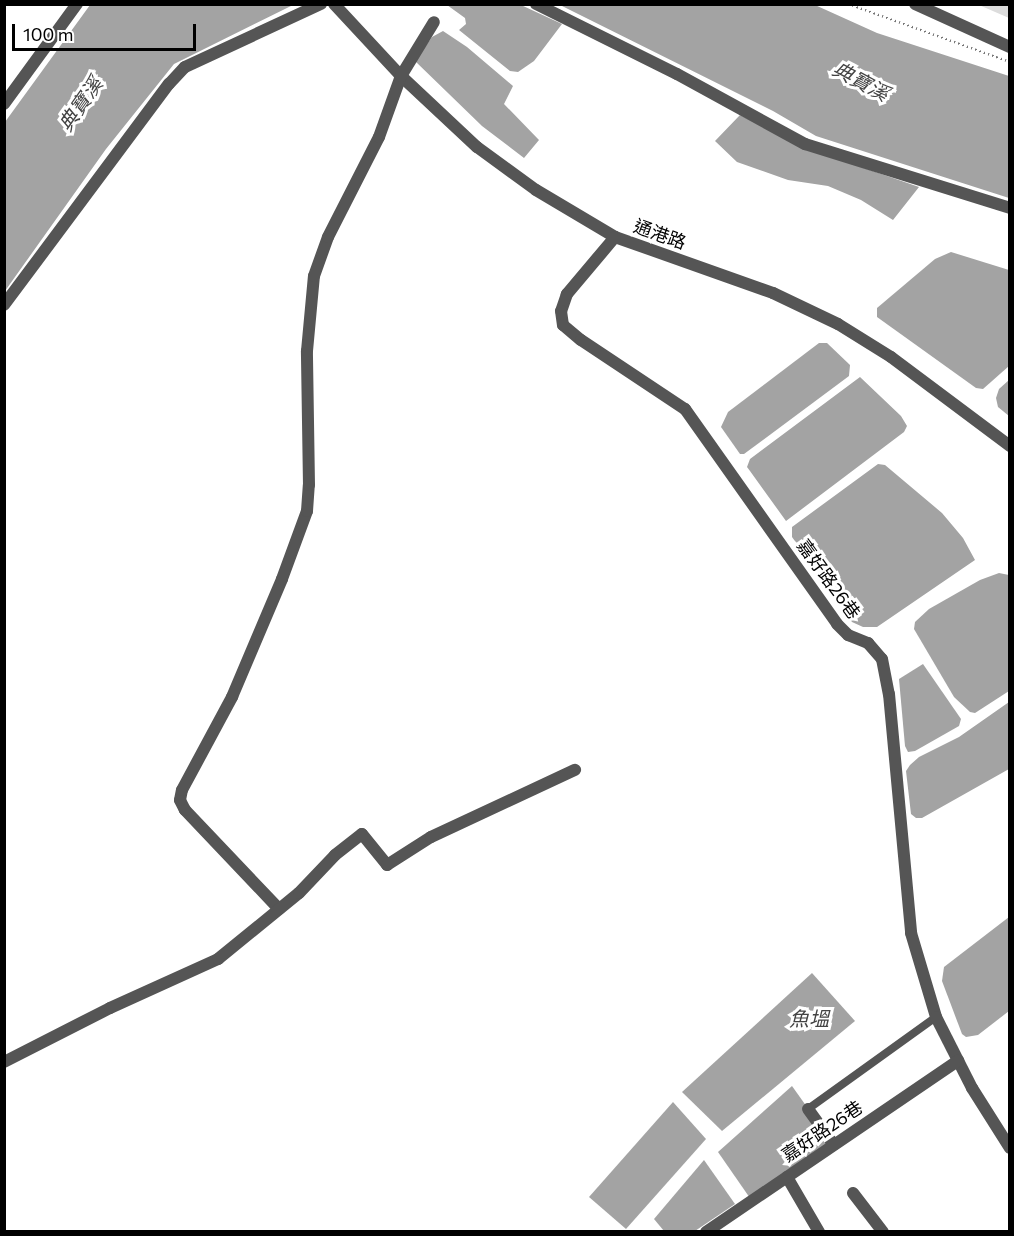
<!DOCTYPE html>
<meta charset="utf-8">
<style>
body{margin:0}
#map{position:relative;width:1014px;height:1236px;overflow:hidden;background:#fff;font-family:Commissioner,"Noto Sans TC",sans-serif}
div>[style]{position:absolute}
.green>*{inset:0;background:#dcdcdc}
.water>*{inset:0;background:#a3a3a3}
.path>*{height:2px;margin-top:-1px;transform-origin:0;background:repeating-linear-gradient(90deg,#777 0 1.5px,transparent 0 4.5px)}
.service>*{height:8px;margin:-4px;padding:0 4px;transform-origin:4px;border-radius:4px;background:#555}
.minor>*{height:12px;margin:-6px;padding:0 6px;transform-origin:6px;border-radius:6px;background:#555}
span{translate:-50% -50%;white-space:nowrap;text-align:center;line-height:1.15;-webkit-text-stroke:6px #fff;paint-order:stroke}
.street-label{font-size:18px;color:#000}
.water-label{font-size:20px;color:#444;font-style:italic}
.frame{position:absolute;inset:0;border:6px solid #000;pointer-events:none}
.scale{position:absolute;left:12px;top:24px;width:184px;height:27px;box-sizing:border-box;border:3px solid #000;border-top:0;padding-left:8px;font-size:18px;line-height:21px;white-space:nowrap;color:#000;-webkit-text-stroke:4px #fff;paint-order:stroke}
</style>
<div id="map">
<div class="green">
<div style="clip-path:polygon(979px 5px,1009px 5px,1009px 18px)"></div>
</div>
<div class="water">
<div style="clip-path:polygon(90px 5px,293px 5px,174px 64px,106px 149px,5px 291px,5px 122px)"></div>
<div style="clip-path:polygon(447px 5px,521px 5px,562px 24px,534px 61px,518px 72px,510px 71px,459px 30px,466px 24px,465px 18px)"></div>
<div style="clip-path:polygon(560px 5px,815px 5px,877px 33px,1009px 76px,1009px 198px,816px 136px,773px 111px)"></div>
<div style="clip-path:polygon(443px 31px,467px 47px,513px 86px,504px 104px,539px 140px,524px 158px,482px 126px,415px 61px,432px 37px)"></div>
<div style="clip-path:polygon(740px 115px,803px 147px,919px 187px,893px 220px,861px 200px,828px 186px,788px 180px,737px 162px,715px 141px)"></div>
<div style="clip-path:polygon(951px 252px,1009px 270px,1009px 366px,983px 389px,976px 388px,877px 317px,877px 308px,935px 259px)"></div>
<div style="clip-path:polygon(819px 343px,827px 343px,850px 365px,849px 376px,744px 454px,740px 454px,721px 427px,728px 412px)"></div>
<div style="clip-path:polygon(860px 377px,901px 416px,907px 426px,904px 432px,786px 521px,750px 471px,747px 467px,750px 459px)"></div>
<div style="clip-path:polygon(1009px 380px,1009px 416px,998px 407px,996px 398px,999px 389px)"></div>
<div style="clip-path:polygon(878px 464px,885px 465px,942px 513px,963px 538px,975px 560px,877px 627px,863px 627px,852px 622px,797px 544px,792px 537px,792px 527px)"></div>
<div style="clip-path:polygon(999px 573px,1009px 575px,1009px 691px,975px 713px,970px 712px,954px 697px,914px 629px,915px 622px,929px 609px,980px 580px)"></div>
<div style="clip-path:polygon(923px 664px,961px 719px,959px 726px,915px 751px,908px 752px,905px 746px,899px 679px)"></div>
<div style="clip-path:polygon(1009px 702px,1009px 769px,922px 818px,916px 818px,911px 814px,906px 771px,910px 765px,919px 757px,959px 737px)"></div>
<div style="clip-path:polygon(1009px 917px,1009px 1011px,978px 1035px,966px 1037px,962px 1034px,942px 981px,944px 967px)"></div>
<div style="clip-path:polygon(812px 973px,855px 1021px,722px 1131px,682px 1092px)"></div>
<div style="clip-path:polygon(792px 1086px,834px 1145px,752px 1201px,718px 1152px)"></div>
<div style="clip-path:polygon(673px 1102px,706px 1139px,626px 1229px,589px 1197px)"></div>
<div style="clip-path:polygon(704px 1160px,735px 1204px,695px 1231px,664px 1231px,654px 1219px)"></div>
</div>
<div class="path">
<div style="left:848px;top:4px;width:172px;rotate:19.7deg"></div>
</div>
<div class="service">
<div style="left:808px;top:1109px;width:158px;rotate:-35.7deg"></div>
</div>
<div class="minor">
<div style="left:334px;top:4px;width:98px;rotate:47.1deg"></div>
<div style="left:401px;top:76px;width:104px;rotate:43.1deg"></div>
<div style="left:477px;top:147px;width:73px;rotate:36.1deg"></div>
<div style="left:536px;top:190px;width:92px;rotate:30.7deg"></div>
<div style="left:615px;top:237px;width:168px;rotate:19.5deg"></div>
<div style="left:773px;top:293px;width:72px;rotate:25.5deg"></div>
<div style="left:838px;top:324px;width:62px;rotate:31.9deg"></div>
<div style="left:891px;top:357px;width:149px;rotate:36.8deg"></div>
<div style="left:536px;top:4px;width:157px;rotate:26.4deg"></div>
<div style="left:677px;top:74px;width:146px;rotate:28.7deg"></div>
<div style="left:805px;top:144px;width:215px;rotate:17.3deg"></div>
<div style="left:915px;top:4px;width:104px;rotate:24.4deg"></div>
<div style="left:4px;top:104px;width:124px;rotate:-53.9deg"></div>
<div style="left:615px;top:237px;width:75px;rotate:130.1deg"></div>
<div style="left:567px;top:294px;width:18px;rotate:109deg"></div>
<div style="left:561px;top:311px;width:14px;rotate:82deg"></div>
<div style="left:563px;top:325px;width:23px;rotate:40deg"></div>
<div style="left:581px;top:340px;width:125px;rotate:33.6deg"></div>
<div style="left:685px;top:409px;width:263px;rotate:54.7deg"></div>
<div style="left:837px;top:624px;width:16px;rotate:45deg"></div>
<div style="left:848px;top:635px;width:22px;rotate:22deg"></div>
<div style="left:868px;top:643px;width:21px;rotate:49deg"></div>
<div style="left:882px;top:659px;width:36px;rotate:79deg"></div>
<div style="left:889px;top:694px;width:240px;rotate:84.7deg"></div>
<div style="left:911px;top:933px;width:88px;rotate:73.4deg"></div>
<div style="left:936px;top:1017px;width:80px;rotate:63.1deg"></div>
<div style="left:972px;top:1088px;width:71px;rotate:57.7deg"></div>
<div style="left:4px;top:305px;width:276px;rotate:-53.3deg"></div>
<div style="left:169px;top:84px;width:23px;rotate:-47deg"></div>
<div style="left:185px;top:67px;width:150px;rotate:-24.9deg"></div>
<div style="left:279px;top:909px;width:137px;rotate:-133.5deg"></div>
<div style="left:185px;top:810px;width:11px;rotate:-117deg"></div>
<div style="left:180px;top:800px;width:10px;rotate:-79deg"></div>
<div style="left:182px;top:790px;width:106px;rotate:-61.7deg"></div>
<div style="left:232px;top:697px;width:128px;rotate:-67deg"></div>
<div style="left:282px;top:579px;width:72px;rotate:-69.8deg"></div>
<div style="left:307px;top:511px;width:26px;rotate:-86deg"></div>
<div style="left:309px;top:485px;width:134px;rotate:-90.9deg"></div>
<div style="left:307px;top:351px;width:75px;rotate:-84.7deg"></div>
<div style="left:314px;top:276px;width:41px;rotate:-70.3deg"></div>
<div style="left:328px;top:237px;width:112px;rotate:-63deg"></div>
<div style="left:379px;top:137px;width:65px;rotate:-70.2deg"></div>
<div style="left:401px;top:76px;width:63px;rotate:-58.6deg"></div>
<div style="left:4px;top:1062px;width:119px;rotate:-27deg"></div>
<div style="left:110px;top:1008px;width:119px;rotate:-24.4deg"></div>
<div style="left:218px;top:959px;width:104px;rotate:-39.2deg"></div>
<div style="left:299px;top:893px;width:52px;rotate:-46.5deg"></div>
<div style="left:335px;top:855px;width:34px;rotate:-38deg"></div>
<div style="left:362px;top:834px;width:40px;rotate:51deg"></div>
<div style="left:387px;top:865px;width:52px;rotate:-32.5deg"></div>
<div style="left:431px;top:837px;width:159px;rotate:-25deg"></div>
<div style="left:808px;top:1109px;width:44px;rotate:54.2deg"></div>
<div style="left:787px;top:1177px;width:64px;rotate:59.8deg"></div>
<div style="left:853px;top:1193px;width:49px;rotate:52.4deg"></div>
<div style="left:706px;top:1232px;width:305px;rotate:-34.2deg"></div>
</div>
<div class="street-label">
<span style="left:660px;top:234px;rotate:20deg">通港路</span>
<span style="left:829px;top:579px;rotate:54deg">嘉好路26巷</span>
<span style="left:822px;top:1131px;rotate:-34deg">嘉好路26巷</span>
</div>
<div class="water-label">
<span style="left:861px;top:81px;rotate:28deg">典寶溪</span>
<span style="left:80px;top:104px;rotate:-55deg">典寶溪</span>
<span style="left:809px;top:1018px">魚塭</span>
</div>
<div class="frame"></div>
<div class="scale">100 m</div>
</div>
